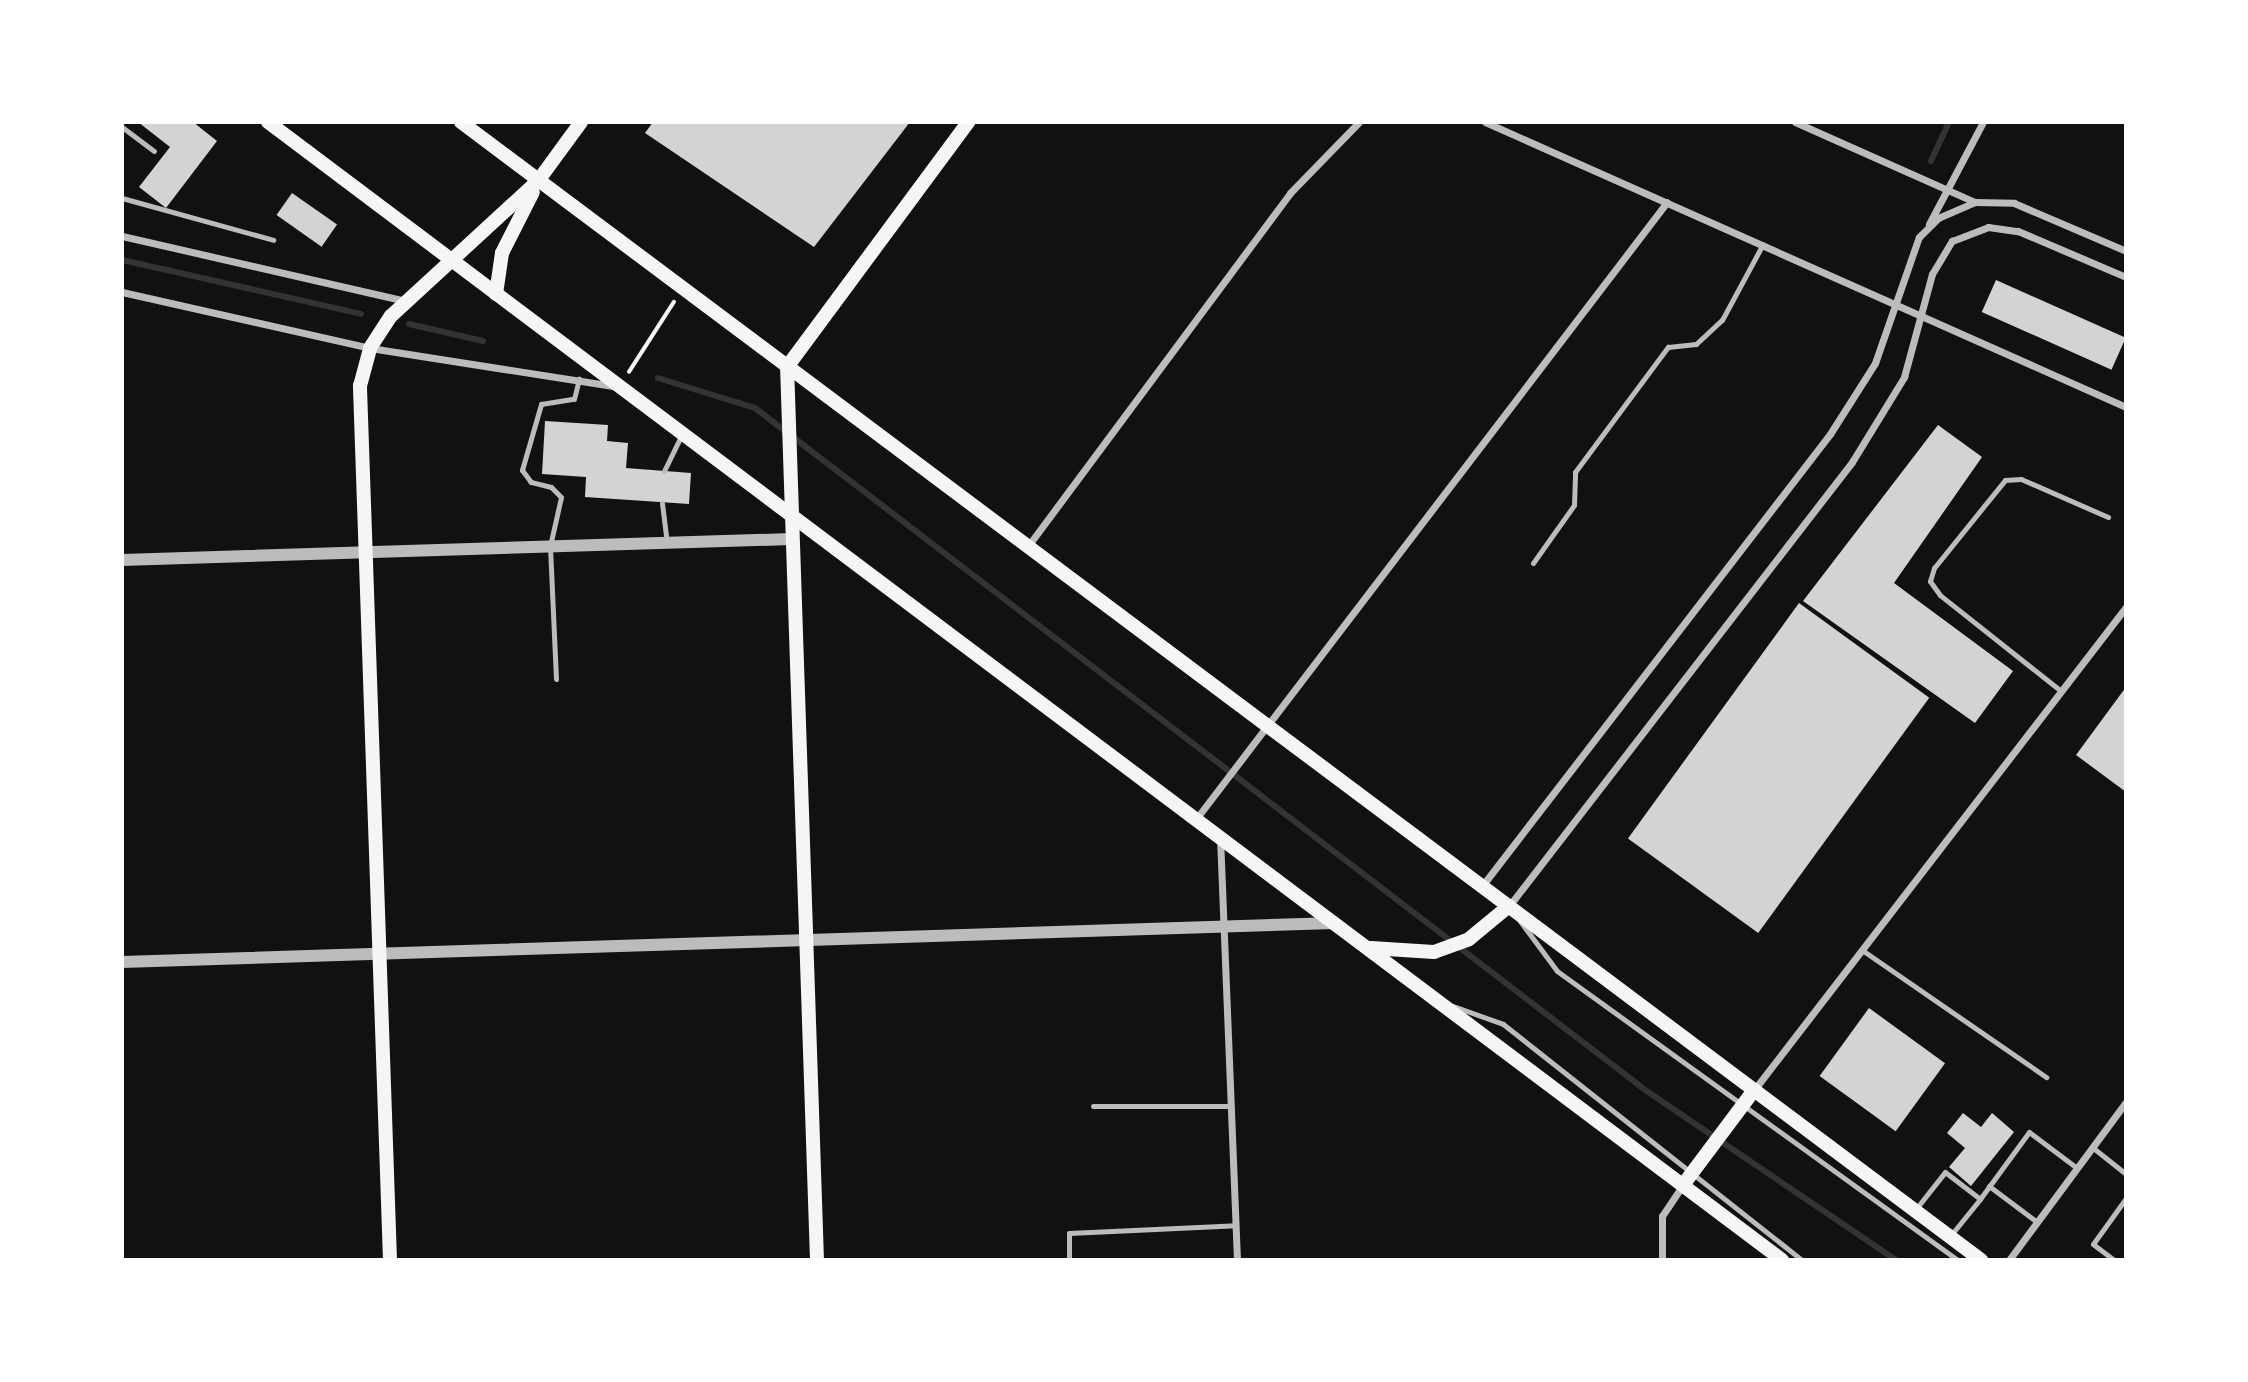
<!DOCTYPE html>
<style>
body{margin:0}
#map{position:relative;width:2248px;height:1382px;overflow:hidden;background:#111;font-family:"Work Sans",sans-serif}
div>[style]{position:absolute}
.stream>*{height:6px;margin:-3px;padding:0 3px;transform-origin:3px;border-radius:3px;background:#333}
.building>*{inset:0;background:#d3d3d3;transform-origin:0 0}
.path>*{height:3.5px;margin:-1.75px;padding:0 1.75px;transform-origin:1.75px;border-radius:1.75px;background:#f5f5f5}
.service>*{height:5px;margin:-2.5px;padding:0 2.5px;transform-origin:2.5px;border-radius:2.5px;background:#bcbcbc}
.minor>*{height:7px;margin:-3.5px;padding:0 3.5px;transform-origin:3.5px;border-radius:3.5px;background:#bcbcbc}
.tertiary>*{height:12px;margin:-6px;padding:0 6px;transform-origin:6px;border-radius:6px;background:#bcbcbc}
.secondary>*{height:14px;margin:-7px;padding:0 7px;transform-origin:7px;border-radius:7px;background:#f5f5f5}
span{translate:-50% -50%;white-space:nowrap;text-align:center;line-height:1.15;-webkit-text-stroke:5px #fff;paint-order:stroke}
.frame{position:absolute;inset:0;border:124px solid #fff;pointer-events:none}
</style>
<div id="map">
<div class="stream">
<div style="left:1931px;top:161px;width:43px;rotate:-65.2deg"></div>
<div style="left:122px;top:260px;width:245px;rotate:12.7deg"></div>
<div style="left:409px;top:324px;width:76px;rotate:12.9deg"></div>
<div style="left:658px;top:378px;width:102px;rotate:17.2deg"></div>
<div style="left:755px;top:408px;width:1125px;rotate:37.45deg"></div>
<div style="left:1648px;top:1092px;width:300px;rotate:34.1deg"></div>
</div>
<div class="building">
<div style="clip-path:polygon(138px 122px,193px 122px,217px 141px,166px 208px,139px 187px,170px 147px)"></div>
<div style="clip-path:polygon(653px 122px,910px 122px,814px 247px,645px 133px)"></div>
<div style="left:292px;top:193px;width:55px;height:27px;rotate:35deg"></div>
<div style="left:1996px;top:280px;width:142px;height:35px;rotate:24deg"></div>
<div style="clip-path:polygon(545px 421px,608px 425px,607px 441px,628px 443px,626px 468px,691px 473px,689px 504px,585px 497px,586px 477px,542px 474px)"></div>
<div style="clip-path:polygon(1938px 425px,1982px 457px,1894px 583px,2013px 671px,1975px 723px,1803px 601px)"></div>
<div style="left:1799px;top:603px;width:161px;height:291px;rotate:36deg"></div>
<div style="clip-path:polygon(2126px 687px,2126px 792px,2076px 755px)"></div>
<div style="left:1869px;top:1008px;width:94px;height:84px;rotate:36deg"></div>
<div style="clip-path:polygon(1963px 1113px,1981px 1127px,1992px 1113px,2014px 1132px,1971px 1186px,1949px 1167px,1965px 1148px,1947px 1133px)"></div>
</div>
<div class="path">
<div style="left:629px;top:372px;width:83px;rotate:-57.3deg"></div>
</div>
<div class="service">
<div style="left:122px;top:127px;width:40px;rotate:37deg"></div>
<div style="left:122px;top:198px;width:157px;rotate:15.5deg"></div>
<div style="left:664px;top:471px;width:39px;rotate:-64deg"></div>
<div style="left:662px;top:503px;width:38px;rotate:83deg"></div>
<div style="left:1533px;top:563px;width:71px;rotate:-54.7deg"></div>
<div style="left:1574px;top:505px;width:33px;rotate:-88deg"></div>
<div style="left:1575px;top:472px;width:156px;rotate:-53.4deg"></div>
<div style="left:1668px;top:347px;width:28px;rotate:-6deg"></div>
<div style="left:1696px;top:344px;width:35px;rotate:-43deg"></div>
<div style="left:1722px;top:320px;width:86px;rotate:-61.7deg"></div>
<div style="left:556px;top:679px;width:133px;rotate:-92.6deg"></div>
<div style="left:550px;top:546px;width:50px;rotate:-77.3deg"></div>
<div style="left:561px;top:497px;width:14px;rotate:-135deg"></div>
<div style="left:551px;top:487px;width:21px;rotate:-166deg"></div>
<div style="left:531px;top:482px;width:15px;rotate:-127deg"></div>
<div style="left:522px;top:470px;width:69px;rotate:-73.9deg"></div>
<div style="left:541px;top:404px;width:33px;rotate:-9deg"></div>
<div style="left:574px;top:399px;width:21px;rotate:-76deg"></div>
<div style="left:2061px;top:691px;width:154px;rotate:-141.6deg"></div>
<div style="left:1940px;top:595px;width:17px;rotate:-126deg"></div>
<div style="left:1930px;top:581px;width:14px;rotate:-73deg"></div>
<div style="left:1934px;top:568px;width:113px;rotate:-51.1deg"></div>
<div style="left:2005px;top:480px;width:16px;rotate:-4deg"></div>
<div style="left:2021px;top:479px;width:95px;rotate:23.6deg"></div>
<div style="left:1520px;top:921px;width:62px;rotate:53.5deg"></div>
<div style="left:1557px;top:971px;width:494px;rotate:35.8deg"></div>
<div style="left:1862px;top:950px;width:224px;rotate:34.6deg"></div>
<div style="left:1453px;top:1006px;width:53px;rotate:19.8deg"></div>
<div style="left:1503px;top:1024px;width:381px;rotate:38.3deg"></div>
<div style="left:1093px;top:1106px;width:138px"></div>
<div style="left:2092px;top:1147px;width:43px;rotate:38.5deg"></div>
<div style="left:1989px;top:1186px;width:60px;rotate:36.9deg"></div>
<div style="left:1915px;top:1210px;width:48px;rotate:-51.7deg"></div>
<div style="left:1945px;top:1172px;width:44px;rotate:37.6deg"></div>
<div style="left:1980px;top:1199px;width:83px;rotate:-53.8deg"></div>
<div style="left:2029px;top:1132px;width:60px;rotate:36.9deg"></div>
<div style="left:1951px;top:1235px;width:46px;rotate:-51.1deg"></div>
<div style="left:1069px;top:1260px;width:27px;rotate:-90deg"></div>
<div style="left:1069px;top:1233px;width:167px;rotate:-2.7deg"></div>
<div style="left:2114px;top:1260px;width:26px;rotate:-143deg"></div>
<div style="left:2093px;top:1244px;width:57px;rotate:-54.3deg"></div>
</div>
<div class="minor">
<div style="left:1485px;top:122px;width:702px;rotate:23.97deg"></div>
<div style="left:1795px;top:122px;width:197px;rotate:24deg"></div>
<div style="left:1975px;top:202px;width:39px;rotate:1deg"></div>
<div style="left:2014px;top:203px;width:122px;rotate:23.2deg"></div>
<div style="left:1929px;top:224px;width:115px;rotate:-62.1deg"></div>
<div style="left:122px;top:236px;width:290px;rotate:12.9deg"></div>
<div style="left:122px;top:292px;width:254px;rotate:12.7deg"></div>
<div style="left:370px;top:348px;width:246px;rotate:8.9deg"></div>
<div style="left:1028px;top:546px;width:440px;rotate:-53.4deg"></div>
<div style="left:1290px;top:193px;width:99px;rotate:-45.8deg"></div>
<div style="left:1196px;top:819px;width:776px;rotate:-52.64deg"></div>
<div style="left:1220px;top:837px;width:423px;rotate:87.7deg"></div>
<div style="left:1482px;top:886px;width:570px;rotate:-52.41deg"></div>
<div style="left:1830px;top:434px;width:84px;rotate:-57.6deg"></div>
<div style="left:1875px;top:363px;width:133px;rotate:-70.8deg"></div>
<div style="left:1919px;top:237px;width:27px;rotate:-45deg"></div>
<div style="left:1938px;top:218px;width:40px;rotate:-23.4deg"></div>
<div style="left:1509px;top:906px;width:561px;rotate:-52.31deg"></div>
<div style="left:1852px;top:462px;width:100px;rotate:-58.5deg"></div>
<div style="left:1904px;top:377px;width:107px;rotate:-74.8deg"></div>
<div style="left:1932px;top:274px;width:39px;rotate:-59deg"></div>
<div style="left:1952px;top:241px;width:39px;rotate:-21deg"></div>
<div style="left:1988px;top:227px;width:30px;rotate:8deg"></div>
<div style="left:2018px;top:231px;width:117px;rotate:23.1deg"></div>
<div style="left:1754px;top:1090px;width:610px;rotate:-52.4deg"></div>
<div style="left:1662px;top:1260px;width:44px;rotate:-90deg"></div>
<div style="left:1662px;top:1216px;width:37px;rotate:-56deg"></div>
<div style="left:2009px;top:1260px;width:197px;rotate:-53.5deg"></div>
</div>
<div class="tertiary">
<div style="left:122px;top:560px;width:670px;rotate:-1.8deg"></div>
<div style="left:122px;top:962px;width:1213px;rotate:-1.84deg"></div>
</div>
<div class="secondary">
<div style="left:268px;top:122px;width:1894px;rotate:36.93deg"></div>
<div style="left:461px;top:122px;width:1899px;rotate:36.82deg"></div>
<div style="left:496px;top:294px;width:41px;rotate:-81.7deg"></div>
<div style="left:502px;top:253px;width:68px;rotate:-63.1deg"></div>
<div style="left:1371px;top:948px;width:63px;rotate:3.6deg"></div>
<div style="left:1434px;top:952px;width:37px;rotate:-20deg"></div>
<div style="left:1469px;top:939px;width:52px;rotate:-39.5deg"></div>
<div style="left:1683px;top:1185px;width:119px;rotate:-53.2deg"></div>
<div style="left:390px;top:1260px;width:875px;rotate:-91.97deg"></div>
<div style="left:360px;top:386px;width:39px;rotate:-75deg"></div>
<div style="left:370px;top:348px;width:38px;rotate:-57deg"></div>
<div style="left:391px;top:316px;width:200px;rotate:-42.6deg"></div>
<div style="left:538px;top:181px;width:73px;rotate:-53.9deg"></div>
<div style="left:817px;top:1260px;width:894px;rotate:-91.92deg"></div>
<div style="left:787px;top:367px;width:305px;rotate:-53.5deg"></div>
</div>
<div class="frame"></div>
</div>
